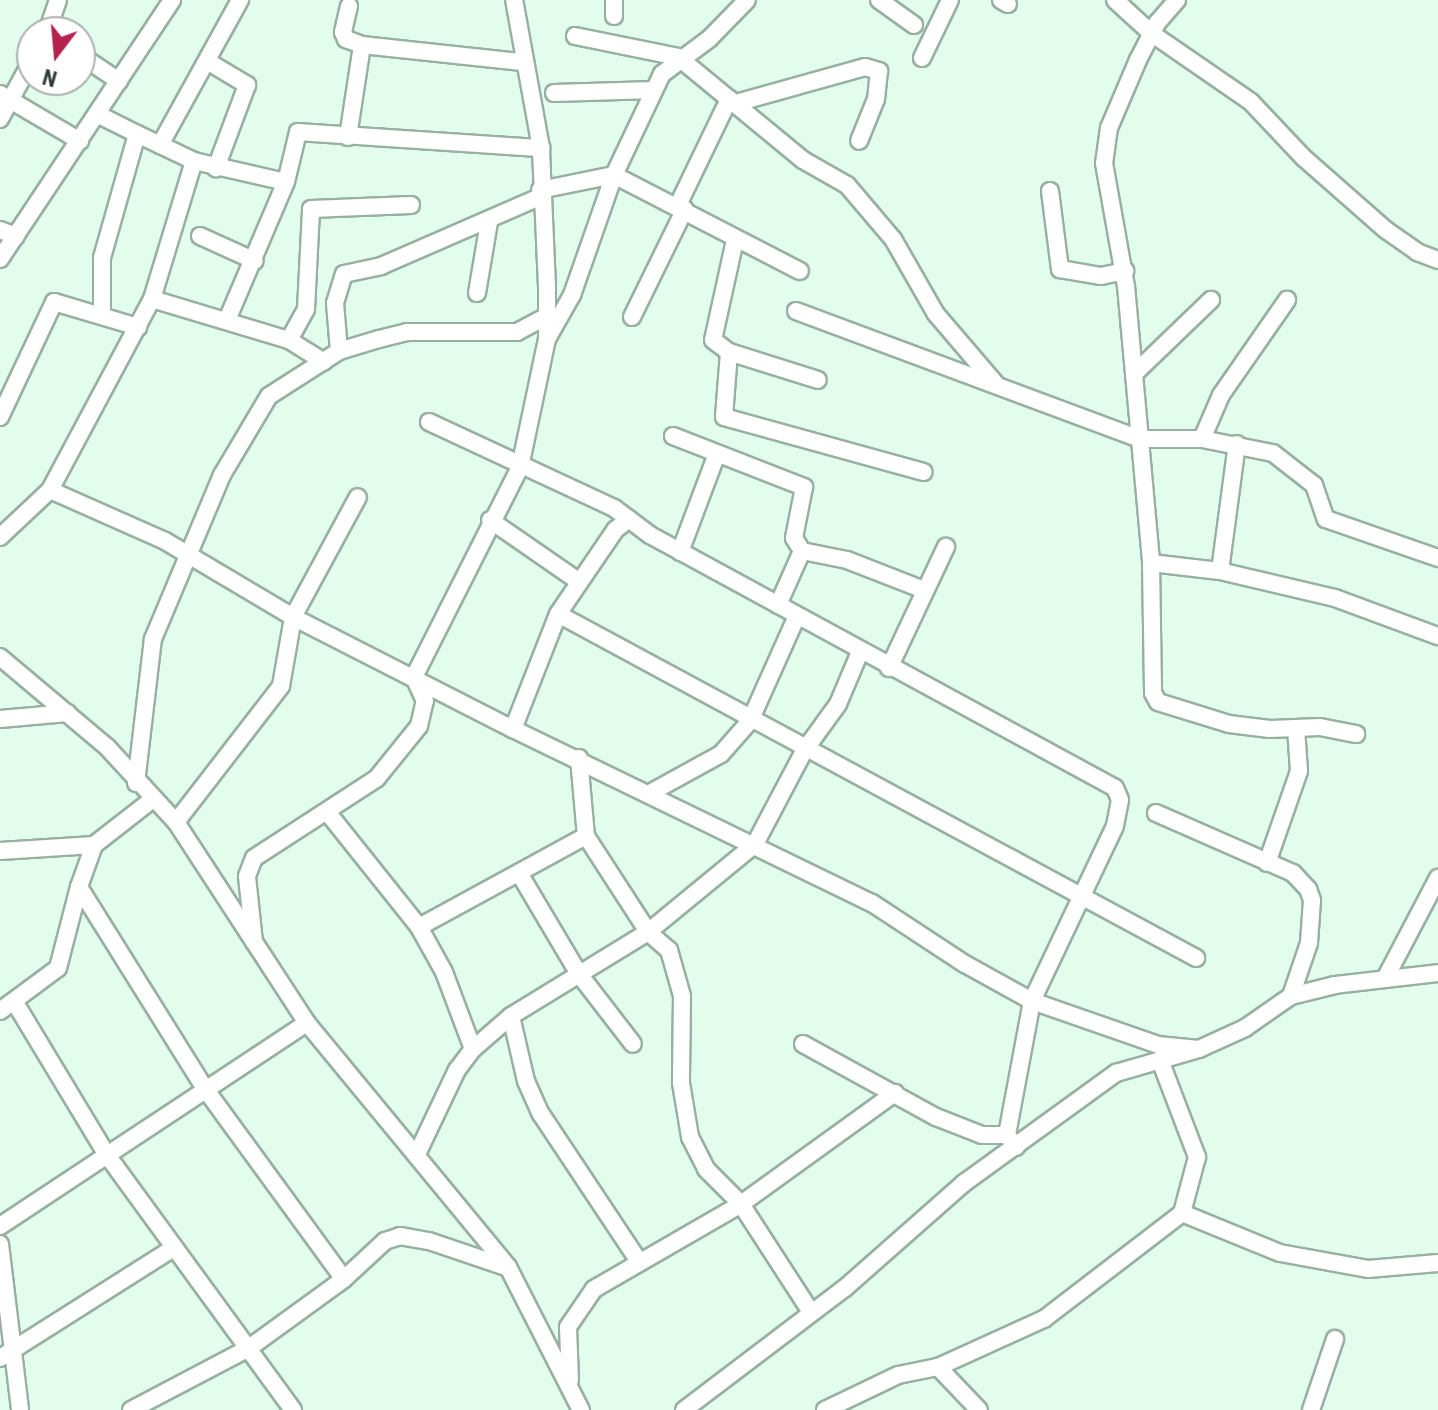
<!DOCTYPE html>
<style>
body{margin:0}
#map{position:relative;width:1438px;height:1410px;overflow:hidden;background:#e2fced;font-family:"Roboto Condensed",sans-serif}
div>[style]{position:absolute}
.roads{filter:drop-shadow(2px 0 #97b0a1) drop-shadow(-2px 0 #97b0a1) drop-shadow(0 2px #97b0a1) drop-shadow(0 -2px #97b0a1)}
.street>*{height:16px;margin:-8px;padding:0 8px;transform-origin:8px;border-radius:8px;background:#fff}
span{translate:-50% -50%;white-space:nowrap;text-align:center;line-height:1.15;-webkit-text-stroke:6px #fff;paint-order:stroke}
.north{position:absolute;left:16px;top:16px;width:80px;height:80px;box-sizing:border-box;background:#fff;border:2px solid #acb1ae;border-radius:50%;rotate:196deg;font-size:22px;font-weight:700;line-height:32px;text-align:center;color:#303b35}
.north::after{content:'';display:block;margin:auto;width:28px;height:36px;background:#b4234e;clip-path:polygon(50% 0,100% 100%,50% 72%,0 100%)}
</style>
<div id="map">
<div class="roads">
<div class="street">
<div style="left:614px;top:0;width:16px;rotate:90deg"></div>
<div style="left:879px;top:0;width:43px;rotate:35.5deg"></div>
<div style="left:1001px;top:0;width:8px;rotate:30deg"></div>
<div style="left:1115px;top:0;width:49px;rotate:42.5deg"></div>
<div style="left:1151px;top:33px;width:121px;rotate:34.6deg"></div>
<div style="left:1251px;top:102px;width:77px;rotate:46.6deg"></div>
<div style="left:1304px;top:158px;width:109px;rotate:41.3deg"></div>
<div style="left:1386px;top:230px;width:38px;rotate:35deg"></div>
<div style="left:1417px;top:252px;width:22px;rotate:21deg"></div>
<div style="left:1177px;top:0;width:30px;rotate:131deg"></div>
<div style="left:1157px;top:23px;width:42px;rotate:117.2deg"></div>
<div style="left:1138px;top:60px;width:74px;rotate:113.1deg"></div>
<div style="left:1109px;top:128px;width:35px;rotate:98deg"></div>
<div style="left:1104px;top:163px;width:125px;rotate:79.9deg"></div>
<div style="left:1126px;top:286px;width:278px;rotate:84.8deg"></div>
<div style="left:1151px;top:563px;width:130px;rotate:89.1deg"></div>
<div style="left:1153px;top:693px;width:10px;rotate:61deg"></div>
<div style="left:1158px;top:702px;width:74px;rotate:17.2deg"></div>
<div style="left:1229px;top:724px;width:41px;rotate:7deg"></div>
<div style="left:1270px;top:729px;width:50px;rotate:-2.3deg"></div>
<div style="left:1320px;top:727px;width:37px;rotate:11deg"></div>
<div style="left:349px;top:6px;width:27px;rotate:103deg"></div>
<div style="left:343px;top:32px;width:8px;rotate:67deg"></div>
<div style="left:346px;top:39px;width:17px;rotate:21deg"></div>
<div style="left:362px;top:45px;width:161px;rotate:6.1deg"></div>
<div style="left:47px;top:32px;width:34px;rotate:-71deg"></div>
<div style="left:575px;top:36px;width:105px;rotate:11.5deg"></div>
<div style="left:678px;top:57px;width:162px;rotate:39.5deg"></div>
<div style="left:803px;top:160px;width:51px;rotate:29.6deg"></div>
<div style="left:847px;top:185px;width:71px;rotate:49.6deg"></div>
<div style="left:893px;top:239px;width:86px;rotate:60.2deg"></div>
<div style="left:936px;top:314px;width:91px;rotate:49.5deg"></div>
<div style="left:80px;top:55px;width:47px;rotate:33.7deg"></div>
<div style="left:922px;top:58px;width:64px;rotate:-64.2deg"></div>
<div style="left:207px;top:61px;width:47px;rotate:31deg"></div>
<div style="left:247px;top:85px;width:89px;rotate:110.5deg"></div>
<div style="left:554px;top:93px;width:100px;rotate:-1.7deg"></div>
<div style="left:0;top:94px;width:93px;rotate:30.4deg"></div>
<div style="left:736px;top:103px;width:134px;rotate:-15.6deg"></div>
<div style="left:865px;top:67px;width:15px;rotate:16deg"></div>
<div style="left:879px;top:71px;width:28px;rotate:96deg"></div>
<div style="left:876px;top:99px;width:45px;rotate:112deg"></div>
<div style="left:97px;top:114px;width:45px;rotate:26.6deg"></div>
<div style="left:137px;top:134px;width:129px;rotate:105.8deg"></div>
<div style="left:102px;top:258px;width:57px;rotate:90deg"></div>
<div style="left:0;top:119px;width:67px;rotate:-61.5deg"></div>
<div style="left:348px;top:137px;width:93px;rotate:-81.3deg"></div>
<div style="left:160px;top:145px;width:166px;rotate:-61.1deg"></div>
<div style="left:194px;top:161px;width:94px;rotate:12.9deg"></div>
<div style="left:540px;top:190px;width:76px;rotate:-11.5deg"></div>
<div style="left:614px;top:175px;width:112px;rotate:-64.6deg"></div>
<div style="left:662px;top:74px;width:59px;rotate:-36.7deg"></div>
<div style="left:709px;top:39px;width:54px;rotate:-45.7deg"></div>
<div style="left:1050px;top:191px;width:79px;rotate:82.7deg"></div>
<div style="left:1060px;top:269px;width:42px;rotate:9.7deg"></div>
<div style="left:1101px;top:276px;width:25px;rotate:-12deg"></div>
<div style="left:678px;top:205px;width:118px;rotate:-64.3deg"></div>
<div style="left:0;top:230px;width:17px;rotate:21deg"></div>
<div style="left:200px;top:236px;width:60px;rotate:24.4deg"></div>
<div style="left:735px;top:240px;width:102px;rotate:102.4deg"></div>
<div style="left:713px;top:340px;width:20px;rotate:37deg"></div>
<div style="left:729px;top:352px;width:93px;rotate:17.5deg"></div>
<div style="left:0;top:259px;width:311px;rotate:-56.4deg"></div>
<div style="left:477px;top:293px;width:72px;rotate:-80.4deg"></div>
<div style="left:152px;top:299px;width:143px;rotate:16.7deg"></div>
<div style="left:289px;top:340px;width:41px;rotate:32.2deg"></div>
<div style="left:796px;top:311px;width:367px;rotate:20.4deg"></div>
<div style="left:1140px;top:439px;width:62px"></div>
<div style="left:1202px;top:439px;width:72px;rotate:11.2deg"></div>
<div style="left:1273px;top:453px;width:52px;rotate:38deg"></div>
<div style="left:1314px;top:485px;width:36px;rotate:71deg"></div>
<div style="left:1326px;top:519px;width:119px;rotate:19.2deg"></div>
<div style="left:632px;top:317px;width:120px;rotate:-63.9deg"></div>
<div style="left:227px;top:320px;width:150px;rotate:-66.9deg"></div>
<div style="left:286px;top:182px;width:51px;rotate:-76.5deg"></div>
<div style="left:298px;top:132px;width:244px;rotate:3.8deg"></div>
<div style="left:547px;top:339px;width:51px;rotate:-60.4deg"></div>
<div style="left:572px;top:295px;width:127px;rotate:-70.7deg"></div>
<div style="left:614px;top:175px;width:209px;rotate:27.3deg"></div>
<div style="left:289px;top:340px;width:35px;rotate:-61deg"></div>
<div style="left:306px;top:309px;width:100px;rotate:-87.1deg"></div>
<div style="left:311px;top:209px;width:100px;rotate:-2.3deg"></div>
<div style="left:339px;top:351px;width:48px;rotate:-94.8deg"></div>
<div style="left:335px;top:303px;width:30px;rotate:-73deg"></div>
<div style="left:344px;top:274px;width:38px;rotate:-12deg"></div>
<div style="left:381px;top:266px;width:173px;rotate:-23.5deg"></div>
<div style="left:729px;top:352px;width:65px;rotate:94.4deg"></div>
<div style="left:724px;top:417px;width:207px;rotate:15.4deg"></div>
<div style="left:1134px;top:374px;width:107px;rotate:-43.9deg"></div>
<div style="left:0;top:417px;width:127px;rotate:-64.8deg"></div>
<div style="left:54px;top:302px;width:88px;rotate:16.6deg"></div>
<div style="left:429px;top:422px;width:204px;rotate:24.9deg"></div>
<div style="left:614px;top:508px;width:45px;rotate:36.9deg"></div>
<div style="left:650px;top:535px;width:529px;rotate:28.55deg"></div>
<div style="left:1115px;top:788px;width:13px;rotate:67deg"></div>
<div style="left:1120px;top:800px;width:26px;rotate:101deg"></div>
<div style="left:1115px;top:826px;width:194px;rotate:115.4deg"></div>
<div style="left:1032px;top:1001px;width:136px;rotate:100.6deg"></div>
<div style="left:1007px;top:1135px;width:15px;rotate:53deg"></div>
<div style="left:673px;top:436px;width:141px;rotate:21.3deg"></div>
<div style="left:804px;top:487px;width:52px;rotate:101.1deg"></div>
<div style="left:794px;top:538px;width:15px;rotate:58deg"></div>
<div style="left:1202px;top:439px;width:48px;rotate:-66.6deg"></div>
<div style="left:1221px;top:395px;width:116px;rotate:-55.2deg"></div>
<div style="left:50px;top:490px;width:126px;rotate:23.9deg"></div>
<div style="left:165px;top:541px;width:149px;rotate:30.7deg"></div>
<div style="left:293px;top:617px;width:247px;rotate:27deg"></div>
<div style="left:513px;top:729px;width:399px;rotate:25.9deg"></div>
<div style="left:872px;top:903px;width:111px;rotate:33.3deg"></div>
<div style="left:965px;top:964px;width:77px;rotate:28.9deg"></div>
<div style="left:1032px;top:1001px;width:133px;rotate:19.2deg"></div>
<div style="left:1158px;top:1045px;width:41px;rotate:5.6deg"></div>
<div style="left:490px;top:520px;width:107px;rotate:34.7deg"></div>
<div style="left:0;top:537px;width:69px;rotate:-43.2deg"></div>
<div style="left:50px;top:490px;width:217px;rotate:-61.9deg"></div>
<div style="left:152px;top:299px;width:144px;rotate:-73.1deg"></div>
<div style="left:194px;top:161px;width:63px;rotate:-154.7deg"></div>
<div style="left:680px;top:552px;width:103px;rotate:-69.4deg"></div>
<div style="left:1151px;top:563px;width:69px;rotate:6.6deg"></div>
<div style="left:1220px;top:571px;width:118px;rotate:13.2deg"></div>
<div style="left:1335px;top:598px;width:110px;rotate:20.3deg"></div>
<div style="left:1220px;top:571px;width:128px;rotate:-82.4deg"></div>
<div style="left:778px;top:605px;width:59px;rotate:-66deg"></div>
<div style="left:802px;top:551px;width:46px;rotate:11.3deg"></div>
<div style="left:847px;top:560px;width:83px;rotate:21.3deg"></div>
<div style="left:558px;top:614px;width:725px;rotate:28.33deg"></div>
<div style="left:0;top:657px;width:140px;rotate:40.1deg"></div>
<div style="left:107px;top:747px;width:102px;rotate:47.4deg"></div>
<div style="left:176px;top:822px;width:240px;rotate:56.9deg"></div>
<div style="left:307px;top:1023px;width:316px;rotate:50.5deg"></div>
<div style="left:508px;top:1267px;width:161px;rotate:63deg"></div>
<div style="left:889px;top:668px;width:134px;rotate:-64.8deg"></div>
<div style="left:0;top:719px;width:68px;rotate:-5deg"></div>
<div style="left:513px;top:729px;width:123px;rotate:-68.6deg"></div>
<div style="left:558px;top:614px;width:102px;rotate:-55.8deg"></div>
<div style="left:615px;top:530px;width:18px;rotate:-38deg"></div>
<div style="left:579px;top:758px;width:78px;rotate:84.9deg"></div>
<div style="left:586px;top:836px;width:114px;rotate:57.1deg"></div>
<div style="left:648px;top:932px;width:28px;rotate:41deg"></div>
<div style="left:669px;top:950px;width:48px;rotate:74.2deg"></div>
<div style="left:682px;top:996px;width:87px;rotate:90.7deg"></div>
<div style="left:681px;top:1083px;width:55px;rotate:80.5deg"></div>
<div style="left:690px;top:1137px;width:36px;rotate:63deg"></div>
<div style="left:706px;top:1169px;width:49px;rotate:45deg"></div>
<div style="left:741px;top:1204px;width:129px;rotate:57.1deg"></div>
<div style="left:136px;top:783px;width:145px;rotate:-83.3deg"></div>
<div style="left:153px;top:639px;width:178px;rotate:-67.2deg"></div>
<div style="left:222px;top:475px;width:92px;rotate:-59.3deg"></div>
<div style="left:269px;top:396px;width:83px;rotate:-32.7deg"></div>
<div style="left:339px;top:351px;width:42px;rotate:-16.7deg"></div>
<div style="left:379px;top:339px;width:29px;rotate:-14deg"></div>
<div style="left:407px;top:332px;width:110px"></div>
<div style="left:517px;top:332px;width:32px;rotate:-28deg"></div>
<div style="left:650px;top:793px;width:81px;rotate:-28.8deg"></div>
<div style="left:721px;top:754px;width:44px;rotate:-48.7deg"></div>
<div style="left:750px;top:721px;width:115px;rotate:-65.9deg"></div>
<div style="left:153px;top:799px;width:75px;rotate:142.1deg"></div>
<div style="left:94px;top:845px;width:45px;rotate:109.7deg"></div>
<div style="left:79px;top:887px;width:239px;rotate:58deg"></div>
<div style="left:206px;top:1090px;width:234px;rotate:53.9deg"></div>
<div style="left:328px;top:813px;width:146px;rotate:51.4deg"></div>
<div style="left:419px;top:927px;width:51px;rotate:60.9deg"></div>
<div style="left:444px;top:972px;width:82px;rotate:69.4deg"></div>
<div style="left:1156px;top:813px;width:150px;rotate:23.7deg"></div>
<div style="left:1293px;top:873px;width:22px;rotate:47deg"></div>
<div style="left:1308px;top:889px;width:12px;rotate:70deg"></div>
<div style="left:1312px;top:900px;width:43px;rotate:94deg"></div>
<div style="left:1309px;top:943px;width:56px;rotate:108.8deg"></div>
<div style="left:176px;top:822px;width:172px;rotate:-52.3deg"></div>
<div style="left:281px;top:686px;width:70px;rotate:-80.1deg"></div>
<div style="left:293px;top:617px;width:136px;rotate:-61.6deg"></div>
<div style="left:0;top:851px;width:94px;rotate:-3.7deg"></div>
<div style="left:1267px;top:863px;width:97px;rotate:-70.8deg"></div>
<div style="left:1299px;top:771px;width:43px;rotate:-94deg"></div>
<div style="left:519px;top:873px;width:117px;rotate:59.3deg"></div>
<div style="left:579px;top:974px;width:88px;rotate:52.4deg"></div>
<div style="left:419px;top:927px;width:190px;rotate:-28.6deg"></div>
<div style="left:254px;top:942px;width:66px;rotate:-96.1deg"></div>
<div style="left:247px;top:876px;width:19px;rotate:-69deg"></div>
<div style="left:254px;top:858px;width:147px;rotate:-33deg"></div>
<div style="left:377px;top:778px;width:67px;rotate:-51.1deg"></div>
<div style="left:419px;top:726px;width:26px;rotate:-77deg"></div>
<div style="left:425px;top:701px;width:26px;rotate:-115deg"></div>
<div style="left:414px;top:677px;width:235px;rotate:-63.2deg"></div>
<div style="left:520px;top:467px;width:131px;rotate:-78.1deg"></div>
<div style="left:547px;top:339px;width:52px;rotate:-90deg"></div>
<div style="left:547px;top:287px;width:139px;rotate:-92.5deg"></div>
<div style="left:541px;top:148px;width:150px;rotate:-100.3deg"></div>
<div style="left:1386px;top:977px;width:112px;rotate:-62.3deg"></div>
<div style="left:14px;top:1001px;width:180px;rotate:58.9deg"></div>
<div style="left:107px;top:1155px;width:316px;rotate:53.9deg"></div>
<div style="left:0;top:1011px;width:72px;rotate:-36.6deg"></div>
<div style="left:58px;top:968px;width:84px;rotate:-75.5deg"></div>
<div style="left:511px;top:1016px;width:67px;rotate:77deg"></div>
<div style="left:526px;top:1081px;width:36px;rotate:66deg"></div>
<div style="left:541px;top:1114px;width:175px;rotate:56.4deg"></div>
<div style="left:803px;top:1044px;width:152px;rotate:28.8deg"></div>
<div style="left:936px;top:1117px;width:49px;rotate:21.4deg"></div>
<div style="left:982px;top:1135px;width:25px"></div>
<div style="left:418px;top:1152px;width:91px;rotate:-64.6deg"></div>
<div style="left:457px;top:1070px;width:26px;rotate:-53deg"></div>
<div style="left:473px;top:1049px;width:50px;rotate:-41deg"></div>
<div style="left:511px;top:1016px;width:161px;rotate:-31.5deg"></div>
<div style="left:648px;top:932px;width:139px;rotate:-39.4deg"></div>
<div style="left:755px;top:844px;width:105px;rotate:-62.2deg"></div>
<div style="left:804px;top:751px;width:58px;rotate:-54.1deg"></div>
<div style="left:838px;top:704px;width:56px;rotate:-67.1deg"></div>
<div style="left:1182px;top:1213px;width:106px;rotate:22.2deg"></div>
<div style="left:1280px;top:1253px;width:89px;rotate:10.3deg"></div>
<div style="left:1368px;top:1269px;width:70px;rotate:-4.9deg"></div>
<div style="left:0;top:1226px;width:368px;rotate:-33.5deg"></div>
<div style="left:0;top:1244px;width:167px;rotate:83.1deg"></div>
<div style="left:0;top:1358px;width:205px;rotate:-32.4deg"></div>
<div style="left:938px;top:1367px;width:59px;rotate:46.4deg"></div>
<div style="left:570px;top:1380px;width:53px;rotate:-92.2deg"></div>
<div style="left:568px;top:1327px;width:46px;rotate:-55.6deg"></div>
<div style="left:594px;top:1289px;width:170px;rotate:-30deg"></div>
<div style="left:741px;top:1204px;width:190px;rotate:-35.8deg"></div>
<div style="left:131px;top:1410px;width:133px;rotate:-27.7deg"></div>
<div style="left:249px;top:1348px;width:117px;rotate:-36deg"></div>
<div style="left:344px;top:1279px;width:56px;rotate:-42.8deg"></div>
<div style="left:385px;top:1241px;width:16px;rotate:-18deg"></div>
<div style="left:400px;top:1236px;width:29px;rotate:10deg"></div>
<div style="left:429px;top:1241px;width:81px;rotate:18.7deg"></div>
<div style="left:684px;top:1410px;width:202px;rotate:-37.2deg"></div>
<div style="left:845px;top:1288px;width:159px;rotate:-41.4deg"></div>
<div style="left:964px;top:1183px;width:188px;rotate:-35.9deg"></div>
<div style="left:1116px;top:1073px;width:86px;rotate:-16.1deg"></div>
<div style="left:1199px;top:1049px;width:51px;rotate:-24.5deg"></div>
<div style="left:1245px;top:1028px;width:56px;rotate:-34.8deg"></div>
<div style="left:1291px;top:996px;width:45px;rotate:-14deg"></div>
<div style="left:1335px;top:985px;width:104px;rotate:-6.6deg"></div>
<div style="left:825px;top:1410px;width:81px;rotate:-25.6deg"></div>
<div style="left:898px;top:1375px;width:41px;rotate:-11.3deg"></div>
<div style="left:938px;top:1367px;width:116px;rotate:-24.4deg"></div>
<div style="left:1044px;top:1319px;width:174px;rotate:-37.5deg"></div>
<div style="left:1182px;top:1213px;width:58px;rotate:-75deg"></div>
<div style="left:1197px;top:1157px;width:104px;rotate:-110.9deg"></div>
<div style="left:1311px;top:1410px;width:75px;rotate:-71.3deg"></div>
</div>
</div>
<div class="north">N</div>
</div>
